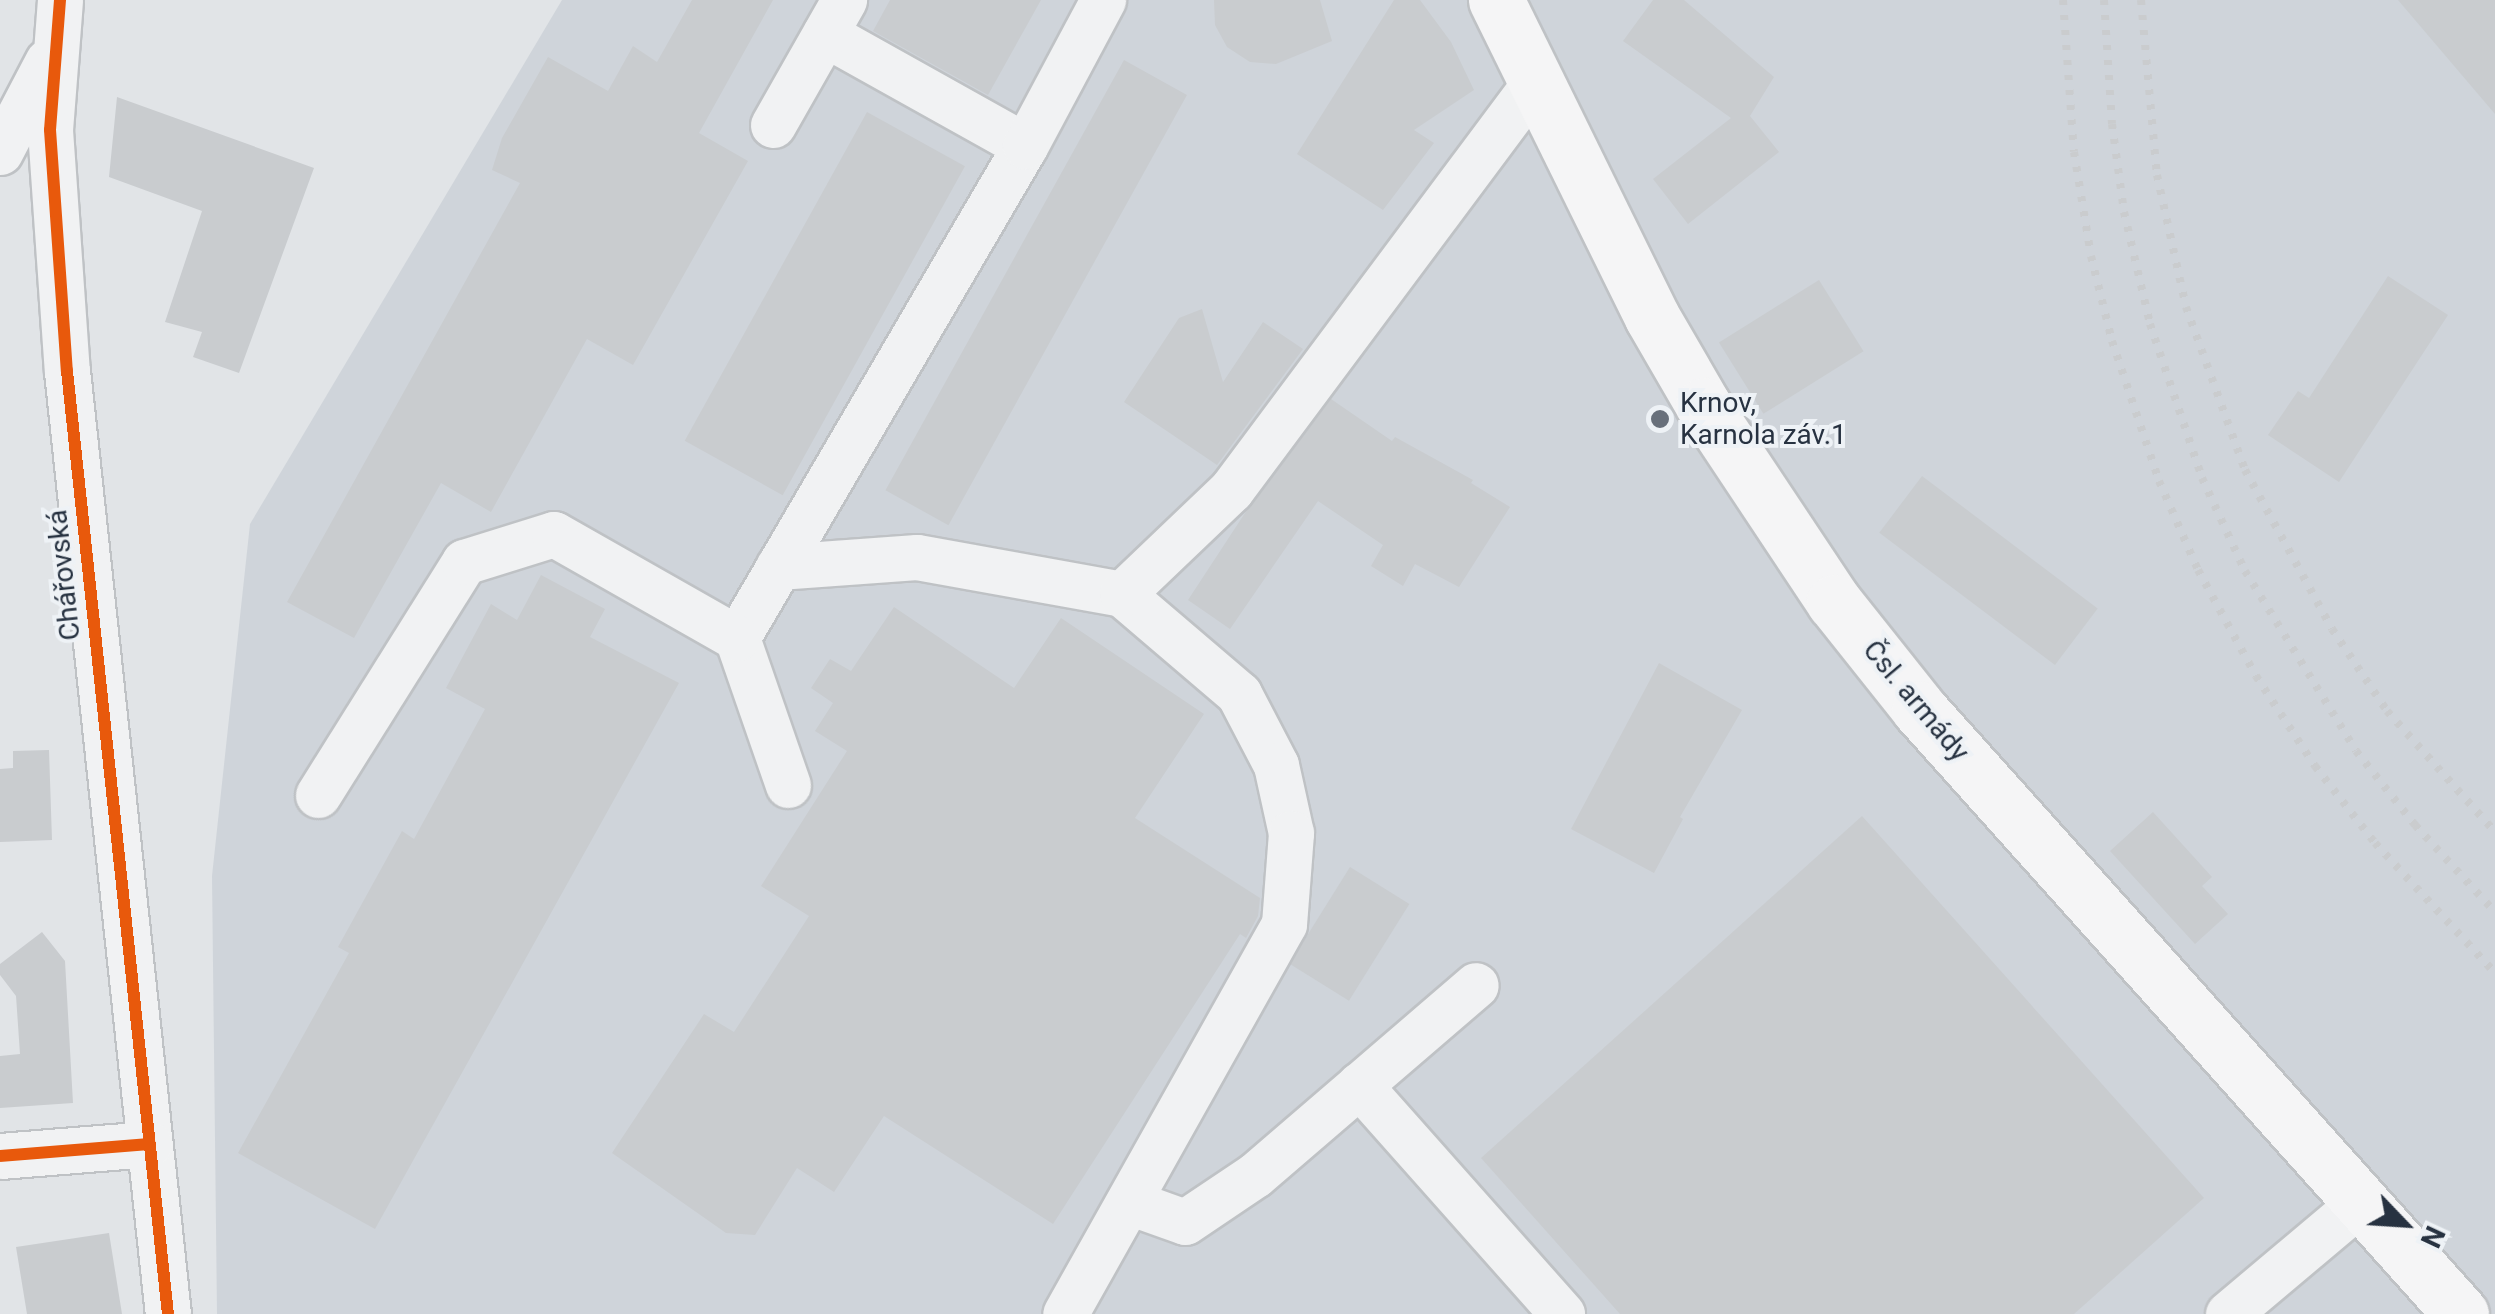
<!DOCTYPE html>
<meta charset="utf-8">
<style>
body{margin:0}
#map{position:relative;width:2495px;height:1314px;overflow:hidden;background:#e1e4e7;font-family:Roboto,sans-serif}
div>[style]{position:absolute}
.built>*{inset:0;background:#cfd4da}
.building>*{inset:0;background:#c9cccf;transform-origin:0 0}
.roads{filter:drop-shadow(2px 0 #bfc2c5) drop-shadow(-2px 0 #bfc2c5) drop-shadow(0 2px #bfc2c5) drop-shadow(0 -2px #bfc2c5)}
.minor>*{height:45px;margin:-22.5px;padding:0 22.5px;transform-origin:22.5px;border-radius:22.5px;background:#f1f2f3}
.major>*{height:55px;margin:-27.5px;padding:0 27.5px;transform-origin:27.5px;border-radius:27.5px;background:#f5f5f6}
.rail>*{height:8px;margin-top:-4px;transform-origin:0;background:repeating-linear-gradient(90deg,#caccce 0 5px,transparent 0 15px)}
.cycleway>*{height:12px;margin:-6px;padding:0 6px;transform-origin:6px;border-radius:6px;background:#e8590c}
.dots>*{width:28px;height:28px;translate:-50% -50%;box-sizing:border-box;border:5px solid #eef2f6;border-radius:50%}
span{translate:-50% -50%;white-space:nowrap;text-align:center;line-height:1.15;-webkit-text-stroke:8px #eef2f6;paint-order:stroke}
.poi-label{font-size:28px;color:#273241}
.left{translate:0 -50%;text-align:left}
.street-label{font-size:28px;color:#273241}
.north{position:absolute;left:2355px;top:1174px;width:100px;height:100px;-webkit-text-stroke:8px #eef2f6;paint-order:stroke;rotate:115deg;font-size:28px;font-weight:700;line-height:40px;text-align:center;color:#273241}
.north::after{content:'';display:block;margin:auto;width:35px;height:45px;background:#273241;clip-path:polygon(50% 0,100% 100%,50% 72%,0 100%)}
</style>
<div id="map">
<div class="built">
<div style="clip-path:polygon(562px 0,2495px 0,2495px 1314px,217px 1314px,212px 876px,250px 524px)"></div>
</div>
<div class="building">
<div style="clip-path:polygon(692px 0,773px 0,699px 133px,748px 161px,633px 365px,587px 339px,491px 512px,441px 483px,354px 638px,287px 602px,520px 183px,492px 170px,502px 138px,548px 57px,608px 91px,633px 46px,657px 62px)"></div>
<div style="clip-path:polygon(890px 0,1041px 0,988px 95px,873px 31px)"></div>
<div style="clip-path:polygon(1214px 0,1320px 0,1332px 41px,1276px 64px,1250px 62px,1227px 47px,1215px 25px)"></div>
<div style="clip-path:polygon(1394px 0,1420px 0,1451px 42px,1474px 90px,1414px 130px,1434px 143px,1383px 210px,1297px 154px)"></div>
<div style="clip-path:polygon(1653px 0,1684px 0,1774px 77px,1750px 116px,1779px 152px,1688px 224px,1653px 179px,1731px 118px,1623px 41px)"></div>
<div style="clip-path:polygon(2398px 0,2495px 0,2495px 114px)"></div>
<div style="left:1124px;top:60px;width:72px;height:492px;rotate:29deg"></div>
<div style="clip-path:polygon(117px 97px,314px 168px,239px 373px,193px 357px,202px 332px,165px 322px,202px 211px,109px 177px)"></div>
<div style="left:867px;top:112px;width:112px;height:376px;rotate:29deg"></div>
<div style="clip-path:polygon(2388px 276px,2448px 315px,2339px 482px,2268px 435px,2298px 391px,2309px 398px)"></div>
<div style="left:1819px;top:280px;width:84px;height:118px;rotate:58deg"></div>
<div style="clip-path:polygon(1202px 309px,1223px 382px,1263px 322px,1303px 349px,1217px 465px,1124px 402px,1179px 318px)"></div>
<div style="clip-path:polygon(1331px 399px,1392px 441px,1395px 437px,1473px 480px,1471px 483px,1510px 507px,1459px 587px,1415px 564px,1403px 586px,1371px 566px,1383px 545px,1318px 501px,1230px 629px,1188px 600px,1245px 513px)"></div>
<div style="left:1922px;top:476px;width:220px;height:71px;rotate:37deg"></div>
<div style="clip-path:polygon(541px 575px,605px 609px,590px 637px,679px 683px,375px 1229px,238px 1153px,349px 953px,338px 947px,402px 831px,414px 839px,485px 709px,446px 688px,491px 604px,517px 620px)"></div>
<div style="clip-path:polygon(894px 607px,1014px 688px,1061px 618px,1204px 714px,1135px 818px,1260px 898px,1258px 916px,1246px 938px,1240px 934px,1053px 1224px,884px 1116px,834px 1192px,797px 1168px,755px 1235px,726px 1233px,612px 1153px,704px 1014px,734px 1032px,809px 916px,761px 886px,847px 751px,815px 731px,833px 703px,811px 688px,830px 659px,851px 671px)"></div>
<div style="clip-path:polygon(1659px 663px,1742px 710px,1680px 817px,1683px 819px,1654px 873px,1571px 829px)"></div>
<div style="clip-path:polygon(49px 750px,52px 840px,0 842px,0 769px,13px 768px,13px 751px)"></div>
<div style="clip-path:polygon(2153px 812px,2212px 877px,2202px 886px,2228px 914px,2195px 944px,2110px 851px)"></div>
<div style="clip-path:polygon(1862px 816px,2204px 1198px,2074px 1314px,1620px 1314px,1481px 1158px)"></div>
<div style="left:1350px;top:867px;width:70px;height:114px;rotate:32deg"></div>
<div style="clip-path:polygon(42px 932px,65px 961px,73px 1103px,0 1108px,0 1056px,20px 1054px,16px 996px,0 975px,0 964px)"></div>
<div style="clip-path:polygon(109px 1233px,122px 1314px,27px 1314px,16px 1247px)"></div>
</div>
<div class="roads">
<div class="minor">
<div style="left:60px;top:0;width:130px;rotate:94.4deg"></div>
<div style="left:50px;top:130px;width:242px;rotate:86deg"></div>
<div style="left:67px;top:371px;width:948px;rotate:83.89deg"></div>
<div style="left:825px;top:34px;width:229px;rotate:29.2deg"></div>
<div style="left:773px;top:125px;width:144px;rotate:-60.4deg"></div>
<div style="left:0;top:152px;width:102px;rotate:-62.4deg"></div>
<div style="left:778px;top:567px;width:139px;rotate:-4.1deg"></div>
<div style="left:917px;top:557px;width:208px;rotate:10.2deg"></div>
<div style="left:1122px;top:594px;width:154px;rotate:40.5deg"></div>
<div style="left:1239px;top:694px;width:80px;rotate:62.5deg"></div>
<div style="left:1276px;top:765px;width:70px;rotate:77.6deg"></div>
<div style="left:1291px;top:833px;width:91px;rotate:94.4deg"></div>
<div style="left:1284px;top:924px;width:447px;rotate:119.3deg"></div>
<div style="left:1122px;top:594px;width:151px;rotate:-43.7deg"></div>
<div style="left:1231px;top:490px;width:510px;rotate:-53.29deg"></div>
<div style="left:788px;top:785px;width:156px;rotate:-109.1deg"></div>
<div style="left:737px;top:638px;width:570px;rotate:-59.66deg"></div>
<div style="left:1025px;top:146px;width:166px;rotate:-61.9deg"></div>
<div style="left:318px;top:795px;width:275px;rotate:-57.9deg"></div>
<div style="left:464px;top:562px;width:94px;rotate:-17.3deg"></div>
<div style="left:554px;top:534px;width:210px;rotate:29.6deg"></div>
<div style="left:1359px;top:1085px;width:306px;rotate:48.4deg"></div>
<div style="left:0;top:1156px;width:150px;rotate:-4.6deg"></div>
<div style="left:1129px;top:1202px;width:59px;rotate:19.7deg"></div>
<div style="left:1185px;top:1222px;width:84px;rotate:-33.9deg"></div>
<div style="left:1255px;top:1175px;width:291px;rotate:-40.7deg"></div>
<div style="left:2228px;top:1314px;width:174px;rotate:-40.1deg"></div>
</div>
<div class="major">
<div style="left:1496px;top:0;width:353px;rotate:63.8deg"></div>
<div style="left:1652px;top:317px;width:102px;rotate:59.9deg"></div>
<div style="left:1703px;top:405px;width:237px;rotate:56.4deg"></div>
<div style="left:1834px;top:602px;width:137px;rotate:51.5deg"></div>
<div style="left:1919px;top:709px;width:812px;rotate:48.14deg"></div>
</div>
</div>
<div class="rail">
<div style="left:2063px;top:0;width:152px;rotate:85.9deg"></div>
<div style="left:2074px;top:152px;width:105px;rotate:80.7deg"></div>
<div style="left:2091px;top:256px;width:88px;rotate:76.1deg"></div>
<div style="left:2112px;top:341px;width:148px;rotate:71.4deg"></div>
<div style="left:2159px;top:481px;width:97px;rotate:66.3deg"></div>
<div style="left:2198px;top:570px;width:121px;rotate:61.3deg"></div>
<div style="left:2256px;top:676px;width:108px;rotate:56.8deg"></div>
<div style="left:2315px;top:766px;width:98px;rotate:52.1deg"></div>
<div style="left:2375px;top:843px;width:177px;rotate:47.3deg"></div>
<div style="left:2104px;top:0;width:124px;rotate:86.3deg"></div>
<div style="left:2112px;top:124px;width:89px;rotate:82.2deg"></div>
<div style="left:2124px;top:212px;width:115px;rotate:76.9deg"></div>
<div style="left:2150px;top:324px;width:163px;rotate:71.3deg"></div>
<div style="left:2202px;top:478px;width:102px;rotate:65.2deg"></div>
<div style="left:2245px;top:571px;width:211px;rotate:58.3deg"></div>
<div style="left:2356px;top:751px;width:95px;rotate:51.4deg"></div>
<div style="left:2415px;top:825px;width:118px;rotate:47.4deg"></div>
<div style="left:2141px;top:0;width:176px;rotate:84.8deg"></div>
<div style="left:2157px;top:175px;width:135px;rotate:77.6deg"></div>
<div style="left:2186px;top:307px;width:173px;rotate:70.1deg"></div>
<div style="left:2245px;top:470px;width:181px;rotate:61.3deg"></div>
<div style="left:2332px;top:629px;width:99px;rotate:56.1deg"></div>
<div style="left:2387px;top:711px;width:162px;rotate:48.2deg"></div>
</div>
<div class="cycleway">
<div style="left:60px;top:0;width:130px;rotate:94.4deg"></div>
<div style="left:50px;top:130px;width:242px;rotate:86deg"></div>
<div style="left:67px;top:371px;width:948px;rotate:83.89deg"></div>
<div style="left:0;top:1156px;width:150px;rotate:-4.6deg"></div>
</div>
<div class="dots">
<div style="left:1660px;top:419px;background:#68707b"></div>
</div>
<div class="poi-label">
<span class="left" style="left:1680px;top:419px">Krnov,<br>Karnola záv.1</span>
</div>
<div class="street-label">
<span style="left:64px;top:575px;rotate:-96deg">Chářovská</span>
<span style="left:1916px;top:701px;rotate:50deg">Čsl. armády</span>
</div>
<div class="north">N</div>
</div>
